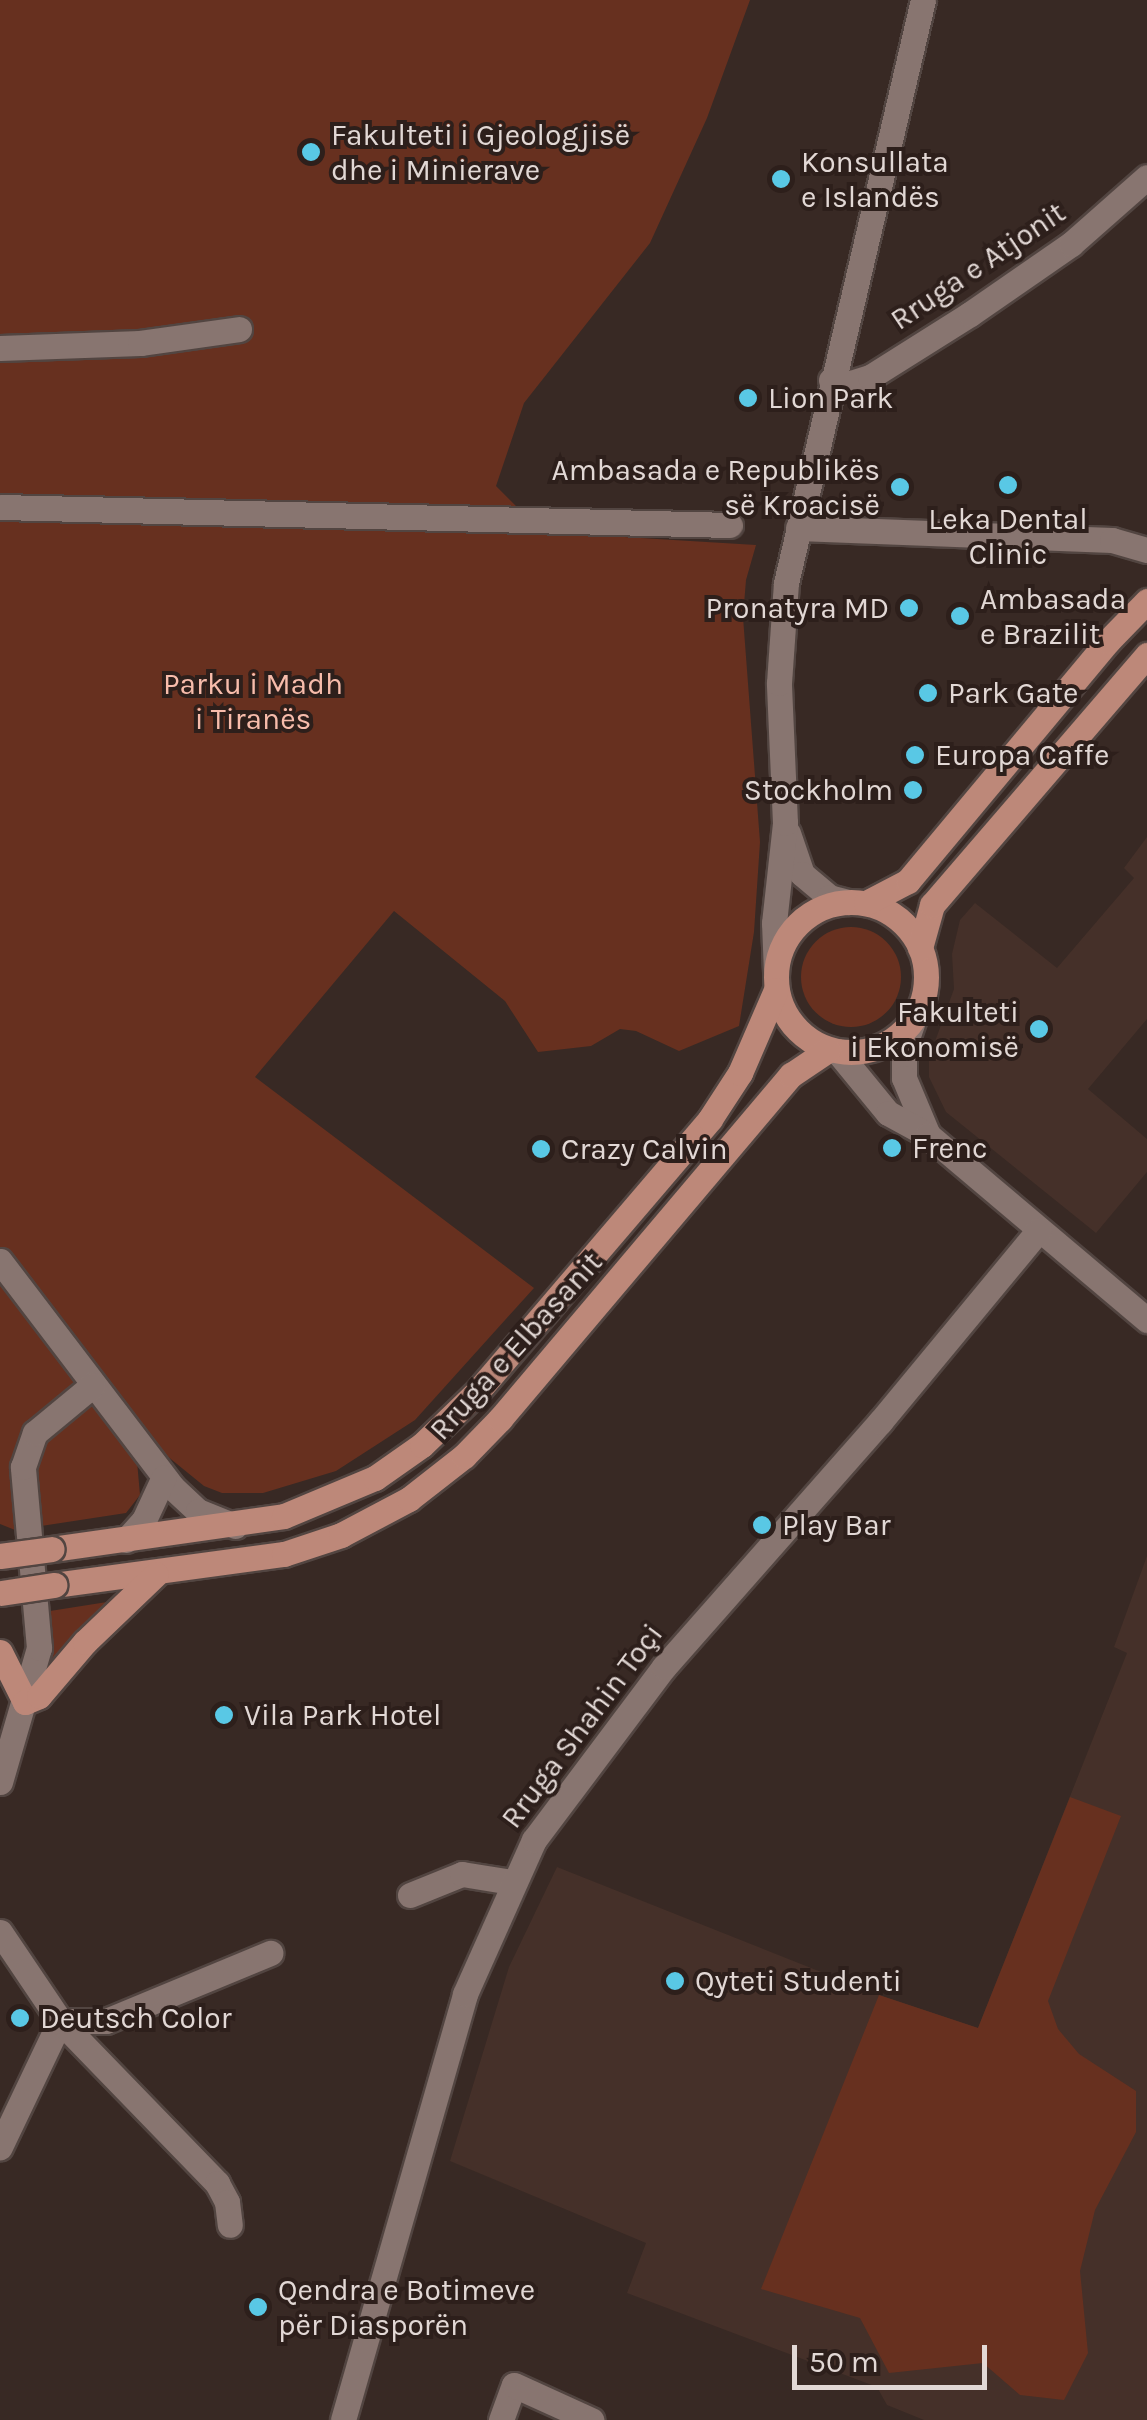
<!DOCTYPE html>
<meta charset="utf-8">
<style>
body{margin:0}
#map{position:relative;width:1147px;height:2420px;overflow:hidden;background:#382924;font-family:Karla,sans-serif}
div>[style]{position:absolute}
.built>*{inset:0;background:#453029}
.green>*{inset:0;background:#67301f}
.round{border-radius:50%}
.roads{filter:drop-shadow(2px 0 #524541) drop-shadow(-2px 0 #524541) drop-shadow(0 2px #524541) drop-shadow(0 -2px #524541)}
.minor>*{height:25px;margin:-12.5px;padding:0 12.5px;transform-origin:12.5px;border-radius:12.5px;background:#887570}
.major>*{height:25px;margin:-12.5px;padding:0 12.5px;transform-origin:12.5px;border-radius:12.5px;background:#bd8879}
.major>.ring{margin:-12.5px;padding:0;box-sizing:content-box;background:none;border:25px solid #bd8879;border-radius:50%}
.bridges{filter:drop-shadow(2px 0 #524541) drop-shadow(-2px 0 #524541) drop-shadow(0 2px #524541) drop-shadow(0 -2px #524541)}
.major-bridge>*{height:25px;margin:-12.5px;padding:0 12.5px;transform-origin:12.5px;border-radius:12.5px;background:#bd8879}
.dots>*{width:28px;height:28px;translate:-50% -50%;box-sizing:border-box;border:5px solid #2d1f1b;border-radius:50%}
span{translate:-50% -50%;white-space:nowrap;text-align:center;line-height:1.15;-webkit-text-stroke:8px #2d1f1b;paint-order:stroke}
.poi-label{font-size:30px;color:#e2d8d5}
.left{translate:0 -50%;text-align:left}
.right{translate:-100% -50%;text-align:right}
.street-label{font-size:30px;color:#e2d8d5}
.park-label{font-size:30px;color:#f7bcab}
.scale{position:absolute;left:792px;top:2345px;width:195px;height:45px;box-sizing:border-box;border:5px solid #e2d8d5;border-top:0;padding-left:12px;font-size:30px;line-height:35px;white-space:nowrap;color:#e2d8d5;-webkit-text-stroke:8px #2d1f1b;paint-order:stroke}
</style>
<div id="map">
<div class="built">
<div style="clip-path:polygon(1147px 837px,1147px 1019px,1088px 1089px,1147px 1139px,1147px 1172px,1096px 1233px,946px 1112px,929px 1077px,929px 1058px,954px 989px,952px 954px,960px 920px,975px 903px,1057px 968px,1134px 878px,1124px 868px)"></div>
<div style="clip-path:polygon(1147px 1556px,1147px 2420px,924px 2420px,887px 2405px,877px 2387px,627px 2293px,646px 2243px,450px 2161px,509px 1967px,557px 1867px,879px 1995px,978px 2028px,1127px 1653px,1114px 1647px)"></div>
</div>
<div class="green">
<div style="clip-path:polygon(0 0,750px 0,707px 118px,650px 243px,524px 403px,496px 486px,542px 532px,756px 545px,746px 580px,743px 617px,760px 842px,754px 932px,739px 1026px,679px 1051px,636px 1031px,620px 1029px,591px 1046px,538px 1052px,505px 1001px,394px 911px,255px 1077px,534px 1288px,415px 1420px,336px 1471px,263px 1493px,222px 1493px,204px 1486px,156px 1447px,137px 1461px,140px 1495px,126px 1513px,15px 1530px,0 1524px)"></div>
<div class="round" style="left:801px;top:927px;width:100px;height:100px"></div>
<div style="clip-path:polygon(107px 1602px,78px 1629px,44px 1676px,51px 1641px,50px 1611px)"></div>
<div style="clip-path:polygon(1070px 1797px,1121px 1816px,1048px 2001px,1058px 2029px,1079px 2054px,1136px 2091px,1136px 2132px,1095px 2210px,1080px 2271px,1088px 2353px,1064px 2400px,1020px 2395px,983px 2363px,889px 2373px,860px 2318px,761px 2289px,879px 1995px,978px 2028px)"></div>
</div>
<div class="roads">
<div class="minor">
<div style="left:0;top:348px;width:140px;rotate:-2deg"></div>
<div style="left:140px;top:343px;width:100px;rotate:-8deg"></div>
<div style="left:831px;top:380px;width:20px;rotate:9deg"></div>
<div style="left:851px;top:383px;width:20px;rotate:-18deg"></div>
<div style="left:870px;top:377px;width:118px;rotate:-32.2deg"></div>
<div style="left:970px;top:314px;width:123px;rotate:-34.7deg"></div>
<div style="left:1071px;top:244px;width:101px;rotate:-41.4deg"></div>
<div style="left:0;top:507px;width:730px;rotate:1.41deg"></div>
<div style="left:798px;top:528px;width:314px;rotate:2.2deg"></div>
<div style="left:1112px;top:540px;width:36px;rotate:16deg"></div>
<div style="left:788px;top:833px;width:43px;rotate:71.1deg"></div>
<div style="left:802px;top:874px;width:35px;rotate:40deg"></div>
<div style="left:829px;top:897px;width:20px;rotate:15deg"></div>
<div style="left:776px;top:972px;width:49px;rotate:-92.3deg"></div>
<div style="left:774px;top:923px;width:101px;rotate:-83.7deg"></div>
<div style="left:785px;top:823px;width:140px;rotate:-92.5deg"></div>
<div style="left:779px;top:683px;width:100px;rotate:-86deg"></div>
<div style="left:786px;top:583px;width:599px;rotate:-76.78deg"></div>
<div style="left:914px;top:1018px;width:31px;rotate:109deg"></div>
<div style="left:904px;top:1047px;width:31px;rotate:90deg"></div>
<div style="left:904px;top:1078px;width:62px;rotate:67.2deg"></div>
<div style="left:837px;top:1051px;width:80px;rotate:50.6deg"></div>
<div style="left:888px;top:1113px;width:46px;rotate:28.8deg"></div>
<div style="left:928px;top:1135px;width:287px;rotate:40.2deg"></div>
<div style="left:0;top:1261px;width:284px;rotate:52.7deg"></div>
<div style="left:172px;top:1487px;width:35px;rotate:43deg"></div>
<div style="left:198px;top:1511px;width:40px;rotate:22deg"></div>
<div style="left:126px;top:1540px;width:27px;rotate:-48deg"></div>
<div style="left:144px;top:1520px;width:47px;rotate:-65.1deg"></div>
<div style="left:0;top:1782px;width:140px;rotate:-73.8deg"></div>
<div style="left:39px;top:1648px;width:182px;rotate:-95.1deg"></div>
<div style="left:23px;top:1467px;width:36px;rotate:-71deg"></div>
<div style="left:35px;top:1433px;width:75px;rotate:-39.6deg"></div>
<div style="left:410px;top:1895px;width:56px;rotate:-22deg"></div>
<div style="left:462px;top:1874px;width:51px;rotate:9.1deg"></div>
<div style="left:0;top:1932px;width:107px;rotate:56deg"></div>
<div style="left:60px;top:2021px;width:140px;rotate:115.5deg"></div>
<div style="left:60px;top:2021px;width:226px;rotate:45.9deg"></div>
<div style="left:217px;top:2183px;width:21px;rotate:62deg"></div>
<div style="left:227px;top:2202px;width:23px;rotate:83deg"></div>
<div style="left:60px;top:2021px;width:46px"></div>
<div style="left:106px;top:2021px;width:178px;rotate:-22.5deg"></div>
<div style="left:343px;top:2420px;width:443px;rotate:-74deg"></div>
<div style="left:465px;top:1994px;width:169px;rotate:-65.9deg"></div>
<div style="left:534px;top:1840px;width:216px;rotate:-53.1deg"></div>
<div style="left:664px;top:1667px;width:327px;rotate:-48.6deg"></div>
<div style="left:880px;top:1422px;width:249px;rotate:-50.4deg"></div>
<div style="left:501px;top:2420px;width:37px;rotate:-70deg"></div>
<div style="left:514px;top:2385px;width:85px;rotate:24.4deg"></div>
</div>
<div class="major">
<div class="ring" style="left:776px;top:902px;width:125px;height:125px"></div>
<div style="left:866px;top:903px;width:47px;rotate:-27.6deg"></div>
<div style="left:908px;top:881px;width:312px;rotate:-50.2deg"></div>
<div style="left:1108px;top:641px;width:56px;rotate:-45.7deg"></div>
<div style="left:920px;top:948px;width:45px;rotate:-74.4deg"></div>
<div style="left:932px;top:905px;width:330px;rotate:-49.3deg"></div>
<div style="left:52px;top:1549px;width:234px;rotate:-8.1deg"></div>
<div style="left:284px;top:1516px;width:99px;rotate:-22.7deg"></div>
<div style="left:375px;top:1478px;width:57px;rotate:-35.1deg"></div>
<div style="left:422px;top:1445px;width:76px;rotate:-43.9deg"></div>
<div style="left:477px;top:1392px;width:359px;rotate:-49.5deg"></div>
<div style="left:710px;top:1119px;width:55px;rotate:-56.9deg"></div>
<div style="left:740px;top:1073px;width:90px;rotate:-66.6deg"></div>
<div style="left:54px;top:1585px;width:232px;rotate:-7.7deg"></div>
<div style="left:284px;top:1554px;width:60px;rotate:-18.4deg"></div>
<div style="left:341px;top:1535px;width:77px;rotate:-27.9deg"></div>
<div style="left:409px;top:1499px;width:70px;rotate:-38deg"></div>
<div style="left:464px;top:1456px;width:52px;rotate:-45.8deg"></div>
<div style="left:500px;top:1419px;width:451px;rotate:-49.8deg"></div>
<div style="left:791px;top:1075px;width:45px;rotate:-34deg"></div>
<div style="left:0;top:1652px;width:56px;rotate:63.4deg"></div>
<div style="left:25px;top:1702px;width:15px;rotate:-23deg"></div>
<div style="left:39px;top:1696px;width:71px;rotate:-49.6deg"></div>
<div style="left:85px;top:1642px;width:98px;rotate:-43.8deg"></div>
</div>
</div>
<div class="bridges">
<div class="major-bridge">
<div style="left:0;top:1556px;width:52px;rotate:-7.7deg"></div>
<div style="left:1px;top:1593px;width:54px;rotate:-8.6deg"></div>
</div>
</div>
<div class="dots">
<div style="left:311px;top:152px;background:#59c8e5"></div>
<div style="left:781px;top:179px;background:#59c8e5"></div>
<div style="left:748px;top:398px;background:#59c8e5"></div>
<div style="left:1008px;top:485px;background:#59c8e5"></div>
<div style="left:900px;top:487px;background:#59c8e5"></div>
<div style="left:909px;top:608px;background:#59c8e5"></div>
<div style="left:960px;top:616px;background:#59c8e5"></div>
<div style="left:928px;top:693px;background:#59c8e5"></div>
<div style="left:915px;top:755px;background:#59c8e5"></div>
<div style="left:913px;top:790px;background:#59c8e5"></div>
<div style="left:1039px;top:1029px;background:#59c8e5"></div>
<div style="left:892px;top:1148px;background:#59c8e5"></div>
<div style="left:541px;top:1149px;background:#59c8e5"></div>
<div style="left:762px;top:1525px;background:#59c8e5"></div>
<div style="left:224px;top:1715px;background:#59c8e5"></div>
<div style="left:675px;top:1981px;background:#59c8e5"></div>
<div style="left:20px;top:2018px;background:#59c8e5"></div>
<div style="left:258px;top:2307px;background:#59c8e5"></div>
</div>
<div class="poi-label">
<span class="left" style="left:331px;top:152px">Fakulteti i Gjeologjisë<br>dhe i Minierave</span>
<span class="left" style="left:801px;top:179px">Konsullata<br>e Islandës</span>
<span class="left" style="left:768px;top:398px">Lion Park</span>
<span class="right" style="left:880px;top:487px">Ambasada e Republikës<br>së Kroacisë</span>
<span style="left:1008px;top:536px">Leka Dental<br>Clinic</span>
<span class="left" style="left:980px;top:616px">Ambasada<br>e Brazilit</span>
<span class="right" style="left:889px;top:608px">Pronatyra MD</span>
<span class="left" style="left:948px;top:693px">Park Gate</span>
<span class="left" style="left:935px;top:755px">Europa Caffe</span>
<span class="right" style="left:893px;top:790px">Stockholm</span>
<span class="right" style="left:1019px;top:1029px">Fakulteti<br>i Ekonomisë</span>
<span class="left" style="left:912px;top:1148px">Frenc</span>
<span class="left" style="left:561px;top:1149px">Crazy Calvin</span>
<span class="left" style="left:782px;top:1525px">Play Bar</span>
<span class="left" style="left:244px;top:1715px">Vila Park Hotel</span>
<span class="left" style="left:695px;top:1981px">Qyteti Studenti</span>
<span class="left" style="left:40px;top:2018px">Deutsch Color</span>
<span class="left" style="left:278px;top:2307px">Qendra e Botimeve<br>për Diasporën</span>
</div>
<div class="street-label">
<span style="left:978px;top:266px;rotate:-34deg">Rruga e Atjonit</span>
<span style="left:516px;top:1346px;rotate:-48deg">Rruga e Elbasanit</span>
<span style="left:582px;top:1726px;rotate:-53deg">Rruga Shahin Toçi</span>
</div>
<div class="park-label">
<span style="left:253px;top:701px">Parku i Madh<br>i Tiranës</span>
</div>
<div class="scale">50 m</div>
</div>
